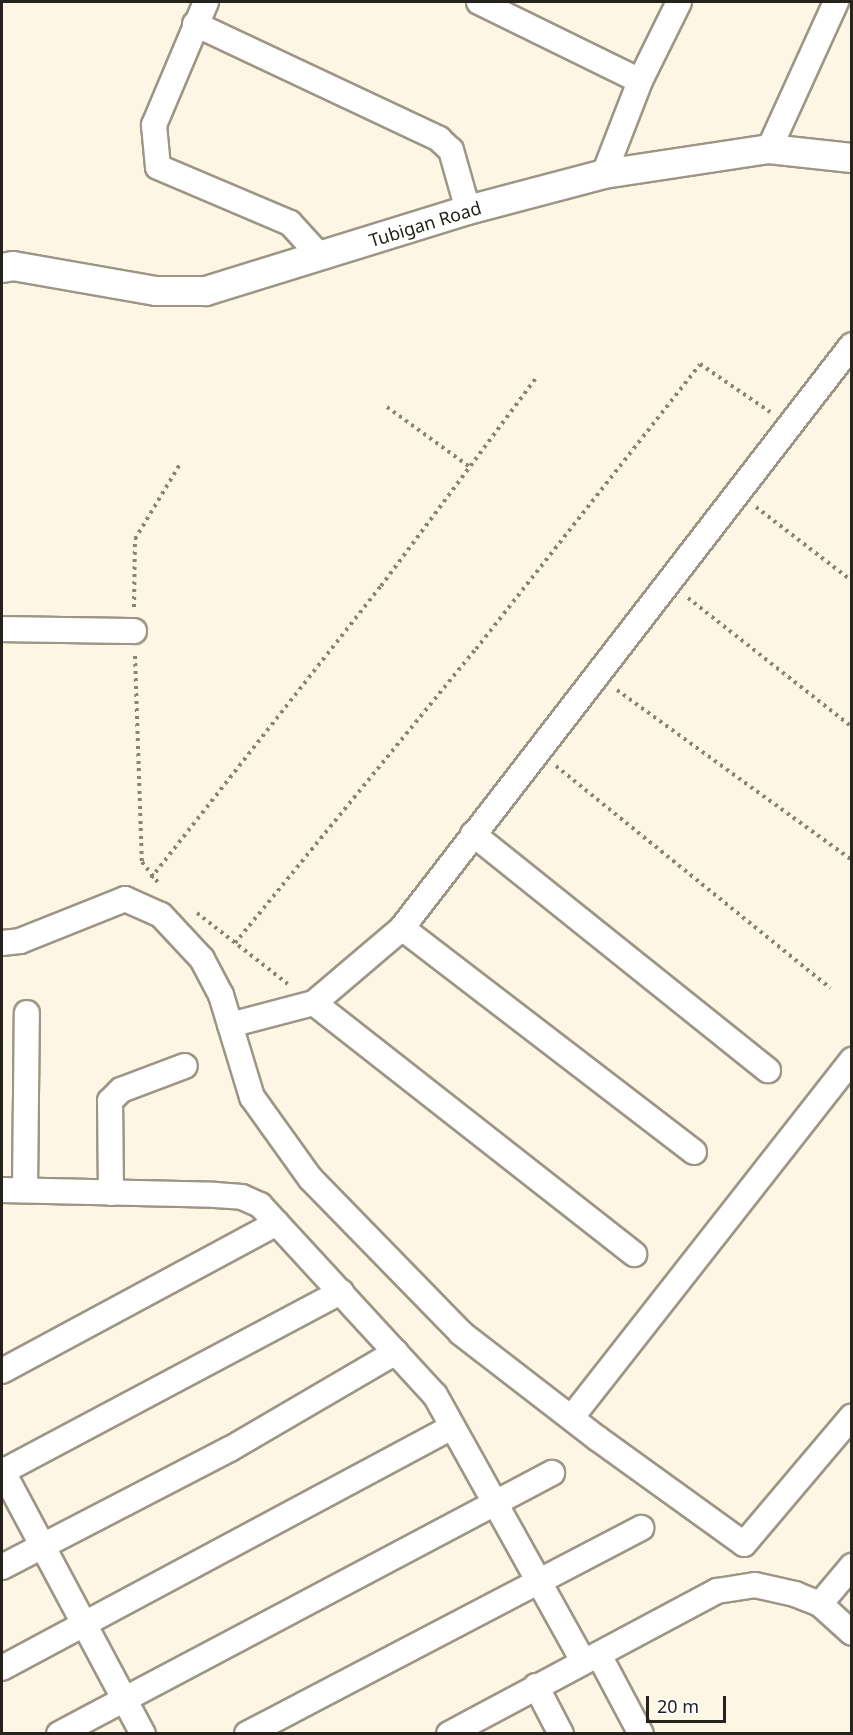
<!DOCTYPE html>
<style>
body{margin:0}
#map{position:relative;width:853px;height:1735px;overflow:hidden;background:#fdf6e4;font-family:"Noto Sans",sans-serif}
div>[style]{position:absolute}
.path>*{height:4px;margin-top:-2px;transform-origin:0;background:repeating-linear-gradient(90deg,#898479 0 3px,transparent 0 7.5px)}
.roads{filter:drop-shadow(2px 0 #9d9686) drop-shadow(-2px 0 #9d9686) drop-shadow(0 2px #9d9686) drop-shadow(0 -2px #9d9686)}
.minor>*{height:24px;margin:-12px;padding:0 12px;transform-origin:12px;border-radius:12px;background:#fff}
.tertiary>*{height:28px;margin:-14px;padding:0 14px;transform-origin:14px;border-radius:14px;background:#fff}
span{translate:-50% -50%;white-space:nowrap;text-align:center;line-height:1.15;-webkit-text-stroke:5px #fff;paint-order:stroke}
.street-label{font-size:18px;color:#25221c}
.frame{position:absolute;inset:0;border:3px solid #25221c;pointer-events:none}
.scale{position:absolute;left:646px;top:1696px;width:80px;height:27px;box-sizing:border-box;border:3px solid #25221c;border-top:0;padding-left:8px;font-size:18px;line-height:21px;white-space:nowrap;color:#25221c;-webkit-text-stroke:4px #fff;paint-order:stroke}
</style>
<div id="map">
<div class="path">
<div style="left:387px;top:407px;width:102px;rotate:35.9deg"></div>
<div style="left:756px;top:507px;width:121px;rotate:37.6deg"></div>
<div style="left:688px;top:598px;width:209px;rotate:38.2deg"></div>
<div style="left:134px;top:607px;width:68px;rotate:-89.2deg"></div>
<div style="left:135px;top:539px;width:87px;rotate:-59deg"></div>
<div style="left:135px;top:656px;width:206px;rotate:88.1deg"></div>
<div style="left:142px;top:862px;width:29px;rotate:52deg"></div>
<div style="left:617px;top:690px;width:290px;rotate:35.9deg"></div>
<div style="left:556px;top:766px;width:353px;rotate:39deg"></div>
<div style="left:151px;top:878px;width:372px;rotate:-51.8deg"></div>
<div style="left:381px;top:586px;width:259px;rotate:-53.3deg"></div>
<div style="left:197px;top:913px;width:115px;rotate:38deg"></div>
<div style="left:235px;top:943px;width:380px;rotate:-50.7deg"></div>
<div style="left:476px;top:649px;width:362px;rotate:-51.8deg"></div>
<div style="left:700px;top:364px;width:85px;rotate:34.4deg"></div>
</div>
<div class="roads">
<div class="minor">
<div style="left:206px;top:2px;width:134px;rotate:112.9deg"></div>
<div style="left:154px;top:125px;width:42px;rotate:84.6deg"></div>
<div style="left:158px;top:167px;width:143px;rotate:23deg"></div>
<div style="left:290px;top:223px;width:45px;rotate:47.7deg"></div>
<div style="left:479px;top:2px;width:179px;rotate:26.1deg"></div>
<div style="left:195px;top:24px;width:270px;rotate:25.2deg"></div>
<div style="left:439px;top:139px;width:16px;rotate:43deg"></div>
<div style="left:451px;top:150px;width:62px;rotate:74.2deg"></div>
<div style="left:769px;top:149px;width:162px;rotate:-65.5deg"></div>
<div style="left:604px;top:174px;width:100px;rotate:-68.8deg"></div>
<div style="left:640px;top:81px;width:88px;rotate:-63.7deg"></div>
<div style="left:2px;top:629px;width:132px;rotate:0.9deg"></div>
<div style="left:473px;top:834px;width:378px;rotate:38.7deg"></div>
<div style="left:402px;top:928px;width:368px;rotate:37.5deg"></div>
<div style="left:2px;top:943px;width:18px;rotate:-6deg"></div>
<div style="left:20px;top:941px;width:113px;rotate:-21.8deg"></div>
<div style="left:125px;top:899px;width:39px;rotate:24deg"></div>
<div style="left:161px;top:915px;width:60px;rotate:47deg"></div>
<div style="left:202px;top:959px;width:41px;rotate:62.2deg"></div>
<div style="left:221px;top:995px;width:107px;rotate:73.1deg"></div>
<div style="left:252px;top:1097px;width:100px;rotate:54.4deg"></div>
<div style="left:310px;top:1178px;width:216px;rotate:45.7deg"></div>
<div style="left:461px;top:1333px;width:172px;rotate:37.7deg"></div>
<div style="left:597px;top:1438px;width:181px;rotate:35.8deg"></div>
<div style="left:744px;top:1544px;width:167px;rotate:-49.8deg"></div>
<div style="left:314px;top:1003px;width:407px;rotate:38.1deg"></div>
<div style="left:230px;top:1025px;width:87px;rotate:-14.7deg"></div>
<div style="left:314px;top:1003px;width:116px;rotate:-40.4deg"></div>
<div style="left:402px;top:928px;width:736px;rotate:-52.34deg"></div>
<div style="left:2px;top:1190px;width:213px;rotate:1.3deg"></div>
<div style="left:215px;top:1195px;width:27px;rotate:4deg"></div>
<div style="left:242px;top:1197px;width:20px;rotate:24deg"></div>
<div style="left:260px;top:1205px;width:258px;rotate:47.4deg"></div>
<div style="left:435px;top:1395px;width:304px;rotate:60.9deg"></div>
<div style="left:25px;top:1190px;width:177px;rotate:-89.4deg"></div>
<div style="left:111px;top:1193px;width:92px;rotate:-90.6deg"></div>
<div style="left:110px;top:1101px;width:16px;rotate:-45deg"></div>
<div style="left:121px;top:1090px;width:68px;rotate:-20.6deg"></div>
<div style="left:2px;top:1371px;width:312px;rotate:-28.3deg"></div>
<div style="left:572px;top:1417px;width:454px;rotate:-51.9deg"></div>
<div style="left:2px;top:1470px;width:299px;rotate:61.9deg"></div>
<div style="left:2px;top:1472px;width:384px;rotate:-28deg"></div>
<div style="left:2px;top:1567px;width:257px;rotate:-27.4deg"></div>
<div style="left:230px;top:1449px;width:192px;rotate:-30.3deg"></div>
<div style="left:820px;top:1604px;width:50px;rotate:-49.9deg"></div>
<div style="left:599px;top:1655px;width:89px;rotate:62deg"></div>
<div style="left:2px;top:1668px;width:510px;rotate:-28.17deg"></div>
<div style="left:536px;top:1686px;width:54px;rotate:62.5deg"></div>
<div style="left:59px;top:1734px;width:558px;rotate:-27.9deg"></div>
<div style="left:247px;top:1734px;width:445px;rotate:-27.6deg"></div>
<div style="left:449px;top:1734px;width:304px;rotate:-28.1deg"></div>
<div style="left:717px;top:1591px;width:38px;rotate:-9deg"></div>
<div style="left:755px;top:1585px;width:41px;rotate:12.7deg"></div>
<div style="left:795px;top:1594px;width:27px;rotate:22deg"></div>
<div style="left:820px;top:1604px;width:43px;rotate:42.2deg"></div>
</div>
<div class="tertiary">
<div style="left:2px;top:268px;width:11px;rotate:-10deg"></div>
<div style="left:13px;top:266px;width:145px;rotate:9.9deg"></div>
<div style="left:156px;top:291px;width:50px"></div>
<div style="left:206px;top:291px;width:274px;rotate:-17.2deg"></div>
<div style="left:468px;top:210px;width:141px;rotate:-14.8deg"></div>
<div style="left:604px;top:174px;width:167px;rotate:-8.6deg"></div>
<div style="left:769px;top:149px;width:83px;rotate:6.2deg"></div>
</div>
</div>
<div class="street-label">
<span style="left:425px;top:224px;rotate:-17deg">Tubigan Road</span>
</div>
<div class="frame"></div>
<div class="scale">20 m</div>
</div>
